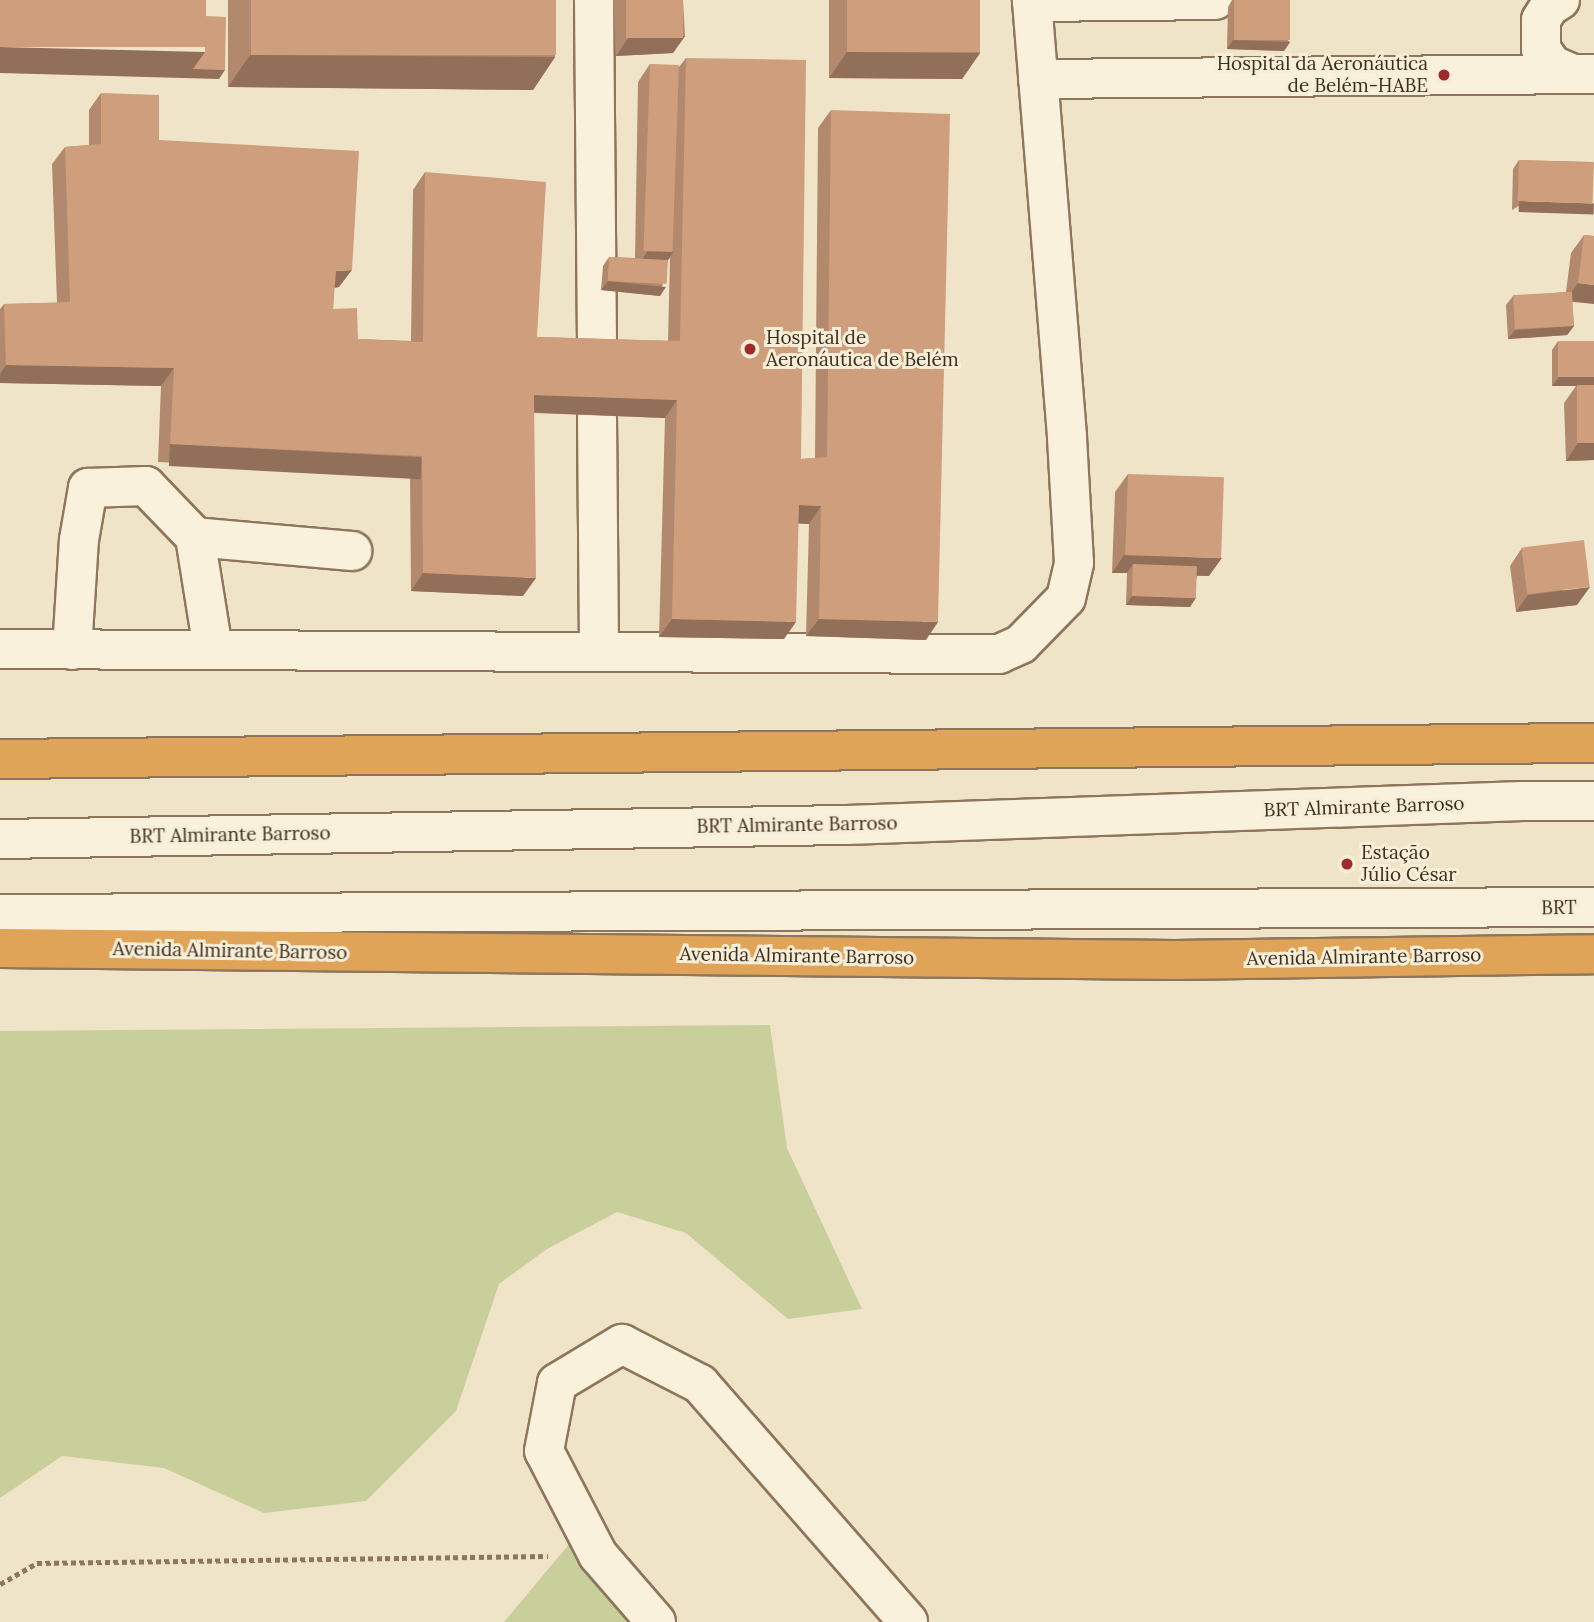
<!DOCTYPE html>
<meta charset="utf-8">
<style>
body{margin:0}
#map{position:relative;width:1594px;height:1622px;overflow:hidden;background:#f0e4c8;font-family:Lora,serif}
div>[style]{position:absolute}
.green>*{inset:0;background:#c9cf9b}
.path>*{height:4.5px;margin-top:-2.25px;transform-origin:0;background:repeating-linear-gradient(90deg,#8d765c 0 5px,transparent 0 8.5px)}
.roads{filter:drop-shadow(2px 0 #8d765c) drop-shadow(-2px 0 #8d765c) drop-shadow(0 2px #8d765c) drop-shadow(0 -2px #8d765c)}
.minor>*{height:38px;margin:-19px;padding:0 19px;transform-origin:19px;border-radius:19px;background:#faf1dc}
.highway>*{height:38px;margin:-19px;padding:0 19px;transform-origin:19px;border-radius:19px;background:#e0a458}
.wall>*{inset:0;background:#b2896c}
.shaded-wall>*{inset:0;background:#916f58;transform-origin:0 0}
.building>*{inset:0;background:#cf9f7d;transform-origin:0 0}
.dots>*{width:19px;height:19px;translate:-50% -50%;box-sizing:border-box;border:4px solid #f7eed8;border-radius:50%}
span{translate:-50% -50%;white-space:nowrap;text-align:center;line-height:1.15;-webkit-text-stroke:6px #f7eed8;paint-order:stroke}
.poi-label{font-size:19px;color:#3d2e20}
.right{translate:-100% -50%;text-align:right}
.left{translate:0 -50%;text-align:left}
.street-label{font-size:19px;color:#3d2e20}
</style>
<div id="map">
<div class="green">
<div style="clip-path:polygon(770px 1025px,787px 1148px,862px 1309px,788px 1319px,686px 1233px,617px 1212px,547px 1249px,499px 1284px,456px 1411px,366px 1501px,264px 1513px,164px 1468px,62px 1456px,0 1498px,0 1031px)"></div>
<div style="clip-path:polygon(575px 1537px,636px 1622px,504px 1622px)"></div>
</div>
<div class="path">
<div style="left:0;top:1584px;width:43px;rotate:-29.6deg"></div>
<div style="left:37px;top:1563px;width:511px;rotate:-0.78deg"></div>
</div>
<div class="roads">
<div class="minor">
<div style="left:594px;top:0;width:358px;rotate:89.5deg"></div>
<div style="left:1560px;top:0;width:13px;rotate:148deg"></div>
<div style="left:1549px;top:7px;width:15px;rotate:122deg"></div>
<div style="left:1541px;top:20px;width:29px;rotate:90deg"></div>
<div style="left:1541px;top:49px;width:19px;rotate:55deg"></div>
<div style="left:1552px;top:65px;width:23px;rotate:23deg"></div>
<div style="left:1032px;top:2px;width:183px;rotate:-0.6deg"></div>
<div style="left:1038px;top:79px;width:556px;rotate:-0.52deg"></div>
<div style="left:597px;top:417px;width:235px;rotate:89.5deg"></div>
<div style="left:195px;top:537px;width:158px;rotate:5.1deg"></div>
<div style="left:0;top:649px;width:999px;rotate:0.29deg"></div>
<div style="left:999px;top:654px;width:24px;rotate:-24deg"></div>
<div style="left:1021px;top:644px;width:64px;rotate:-45.6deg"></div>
<div style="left:1066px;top:598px;width:36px;rotate:-77deg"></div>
<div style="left:1074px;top:563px;width:127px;rotate:-93.2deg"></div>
<div style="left:1067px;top:436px;width:437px;rotate:-94.6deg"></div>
<div style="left:72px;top:650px;width:110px;rotate:-86.4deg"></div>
<div style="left:79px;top:540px;width:53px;rotate:-80.2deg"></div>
<div style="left:88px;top:488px;width:58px;rotate:-2deg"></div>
<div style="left:146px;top:486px;width:71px;rotate:46.1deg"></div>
<div style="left:195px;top:537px;width:114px;rotate:80.9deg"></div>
<div style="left:0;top:839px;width:847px;rotate:-0.95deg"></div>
<div style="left:847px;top:825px;width:676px;rotate:-2.03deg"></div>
<div style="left:1523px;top:801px;width:71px"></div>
<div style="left:0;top:914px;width:1594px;rotate:-0.25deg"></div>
<div style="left:656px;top:1622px;width:89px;rotate:-130.9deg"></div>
<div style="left:598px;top:1555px;width:117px;rotate:-117.4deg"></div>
<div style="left:544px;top:1451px;width:69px;rotate:-79.2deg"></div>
<div style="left:557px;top:1383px;width:76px;rotate:-31deg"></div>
<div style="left:622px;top:1344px;width:88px;rotate:27.1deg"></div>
<div style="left:700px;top:1384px;width:316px;rotate:48.8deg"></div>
</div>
<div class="highway">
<div style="left:0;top:759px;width:1594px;rotate:-0.58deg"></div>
<div style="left:0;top:948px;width:1175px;rotate:0.59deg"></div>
<div style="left:1175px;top:960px;width:419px;rotate:-0.8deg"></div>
</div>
</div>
<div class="wall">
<div style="clip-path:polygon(228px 0,556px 0,555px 57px,533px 90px,228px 87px)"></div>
<div style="clip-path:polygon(613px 0,683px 0,685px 36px,673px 53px,616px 56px)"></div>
<div style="clip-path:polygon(829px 0,980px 0,980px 53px,962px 79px,829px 78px)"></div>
<div style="clip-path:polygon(1232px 0,1234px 0,1290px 42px,1284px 51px,1227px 49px,1228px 7px)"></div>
<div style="clip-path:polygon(686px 58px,801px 459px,815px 458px,818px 128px,831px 110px,926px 640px,806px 636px,809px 524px,798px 523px,784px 639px,659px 637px,665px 418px,534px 413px,523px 596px,411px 591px,410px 474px,158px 462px,161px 386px,0 383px,0 389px,0 309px,4px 304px,57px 303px,52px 164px,65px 147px,89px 145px,89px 110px,101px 93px,339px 287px,334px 288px,333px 309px,358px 339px,411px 341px,413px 190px,425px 172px,537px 337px,668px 341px,670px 258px,668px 260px,660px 296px,601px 290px,603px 266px,609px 257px,635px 258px,638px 82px,650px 64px,679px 67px)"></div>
<div style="clip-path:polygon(1519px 160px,1594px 162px,1512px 210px,1513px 169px)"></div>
<div style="clip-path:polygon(1584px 235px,1594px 236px,1572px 301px,1574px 326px,1567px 335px,1508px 339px,1506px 305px,1513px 296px,1566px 292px,1571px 253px)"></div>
<div style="clip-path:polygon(1558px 341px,1594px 341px,1594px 460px,1566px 461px,1564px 403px,1576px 386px,1552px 386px,1552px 350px)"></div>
<div style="clip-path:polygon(1128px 474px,1209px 576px,1197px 576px,1190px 607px,1126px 605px,1127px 573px,1112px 573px,1115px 492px)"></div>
<div style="clip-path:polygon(1522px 548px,1577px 605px,1516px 612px,1510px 566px)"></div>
</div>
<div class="shaded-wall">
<div style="clip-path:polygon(685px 36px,673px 53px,616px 56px,628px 38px)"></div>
<div style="clip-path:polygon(1233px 40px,1290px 42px,1284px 51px,1227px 49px)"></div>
<div style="clip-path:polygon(0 47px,205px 52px,225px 70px,219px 79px,0 73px)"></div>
<div style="clip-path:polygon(847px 52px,980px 53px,962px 79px,829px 78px)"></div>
<div style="clip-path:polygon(250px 55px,555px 57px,533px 90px,228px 87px)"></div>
<div style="left:1519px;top:201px;width:75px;height:11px;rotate:2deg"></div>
<div style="clip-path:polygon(648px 251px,674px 251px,662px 269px,635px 269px)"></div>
<div style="clip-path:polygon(352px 270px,339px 287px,323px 289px,336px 271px)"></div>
<div style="clip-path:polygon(608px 281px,666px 287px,660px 296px,601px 290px)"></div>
<div style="clip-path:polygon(1578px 283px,1594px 285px,1594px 304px,1565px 301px)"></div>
<div style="clip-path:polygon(1574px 326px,1567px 335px,1508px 339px,1515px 330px)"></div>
<div style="clip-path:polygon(6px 365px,174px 368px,161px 386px,0 383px,0 374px)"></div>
<div style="clip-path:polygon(1559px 377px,1594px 377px,1594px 386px,1552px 386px)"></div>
<div style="clip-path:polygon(534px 395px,677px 400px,665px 418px,522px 412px)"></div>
<div style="clip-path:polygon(1578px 443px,1594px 443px,1594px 460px,1566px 461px)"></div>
<div style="left:170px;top:444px;width:252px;height:22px;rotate:3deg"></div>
<div style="clip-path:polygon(799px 505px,821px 506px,809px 524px,786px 523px)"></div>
<div style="clip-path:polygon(1124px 555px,1222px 558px,1209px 576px,1133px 573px,1133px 564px,1127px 573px,1112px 573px)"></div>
<div style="clip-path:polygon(423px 573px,536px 578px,523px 596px,411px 591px)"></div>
<div style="clip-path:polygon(1590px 587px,1577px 605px,1516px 612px,1528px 595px)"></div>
<div style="clip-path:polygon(1132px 596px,1196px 598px,1190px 607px,1126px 605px)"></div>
<div style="clip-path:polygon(672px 619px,796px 622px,784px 639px,659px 637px)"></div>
<div style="clip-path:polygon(819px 619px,938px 622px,926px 640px,806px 636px)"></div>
</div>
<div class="building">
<div style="left:0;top:0;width:206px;height:47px"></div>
<div style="left:251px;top:0;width:305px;height:55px"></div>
<div style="left:626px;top:0;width:57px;height:38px"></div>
<div style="left:847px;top:0;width:133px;height:52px"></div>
<div style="left:1234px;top:0;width:56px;height:40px"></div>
<div style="clip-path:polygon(205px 16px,226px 17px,225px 70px,193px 69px,205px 52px)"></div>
<div style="clip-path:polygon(686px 58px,806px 60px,801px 459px,827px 457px,831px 110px,950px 114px,938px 622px,819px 619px,821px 506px,799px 505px,796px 622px,672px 619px,677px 400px,534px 395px,536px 578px,423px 573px,422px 456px,170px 444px,174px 368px,6px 365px,4px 304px,70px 302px,65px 147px,101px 144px,101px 93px,159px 95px,159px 140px,359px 151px,352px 270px,336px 271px,333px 309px,357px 308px,358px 339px,423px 342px,425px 172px,546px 182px,537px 337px,680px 341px)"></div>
<div style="left:650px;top:64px;width:29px;height:187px;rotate:2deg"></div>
<div style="left:1519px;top:160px;width:75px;height:41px;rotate:2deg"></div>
<div style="clip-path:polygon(1584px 235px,1594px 236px,1594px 285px,1578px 283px)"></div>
<div style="left:609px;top:257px;width:59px;height:24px;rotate:3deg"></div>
<div style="left:1572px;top:292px;width:34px;height:59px;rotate:87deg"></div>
<div style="left:1558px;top:341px;width:36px;height:36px"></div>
<div style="left:1577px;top:385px;width:17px;height:58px"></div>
<div style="left:1128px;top:474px;width:96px;height:81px;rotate:2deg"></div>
<div style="left:1584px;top:540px;width:47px;height:63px;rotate:83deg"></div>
<div style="left:1133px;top:564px;width:64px;height:32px;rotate:2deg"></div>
</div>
<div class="dots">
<div style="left:1444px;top:75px;background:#9e2a2b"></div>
<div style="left:750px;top:349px;background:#9e2a2b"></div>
<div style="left:1347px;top:864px;background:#9e2a2b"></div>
</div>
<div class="poi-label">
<span class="right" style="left:1428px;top:75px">Hospital da Aeronáutica<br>de Belém-HABE</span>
<span class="left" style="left:766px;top:349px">Hospital de<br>Aeronáutica de Belém</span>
<span class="left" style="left:1361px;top:864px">Estação<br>Júlio César</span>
</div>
<div class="street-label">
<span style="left:1364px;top:807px;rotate:-2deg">BRT Almirante Barroso</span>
<span style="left:797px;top:825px;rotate:-1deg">BRT Almirante Barroso</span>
<span style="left:230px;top:835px;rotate:-1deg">BRT Almirante Barroso</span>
<span style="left:1559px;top:908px;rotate:-1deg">BRT</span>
<span style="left:230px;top:951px;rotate:1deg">Avenida Almirante Barroso</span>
<span style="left:797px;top:956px;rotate:1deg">Avenida Almirante Barroso</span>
<span style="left:1364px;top:957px;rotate:-1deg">Avenida Almirante Barroso</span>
</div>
</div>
